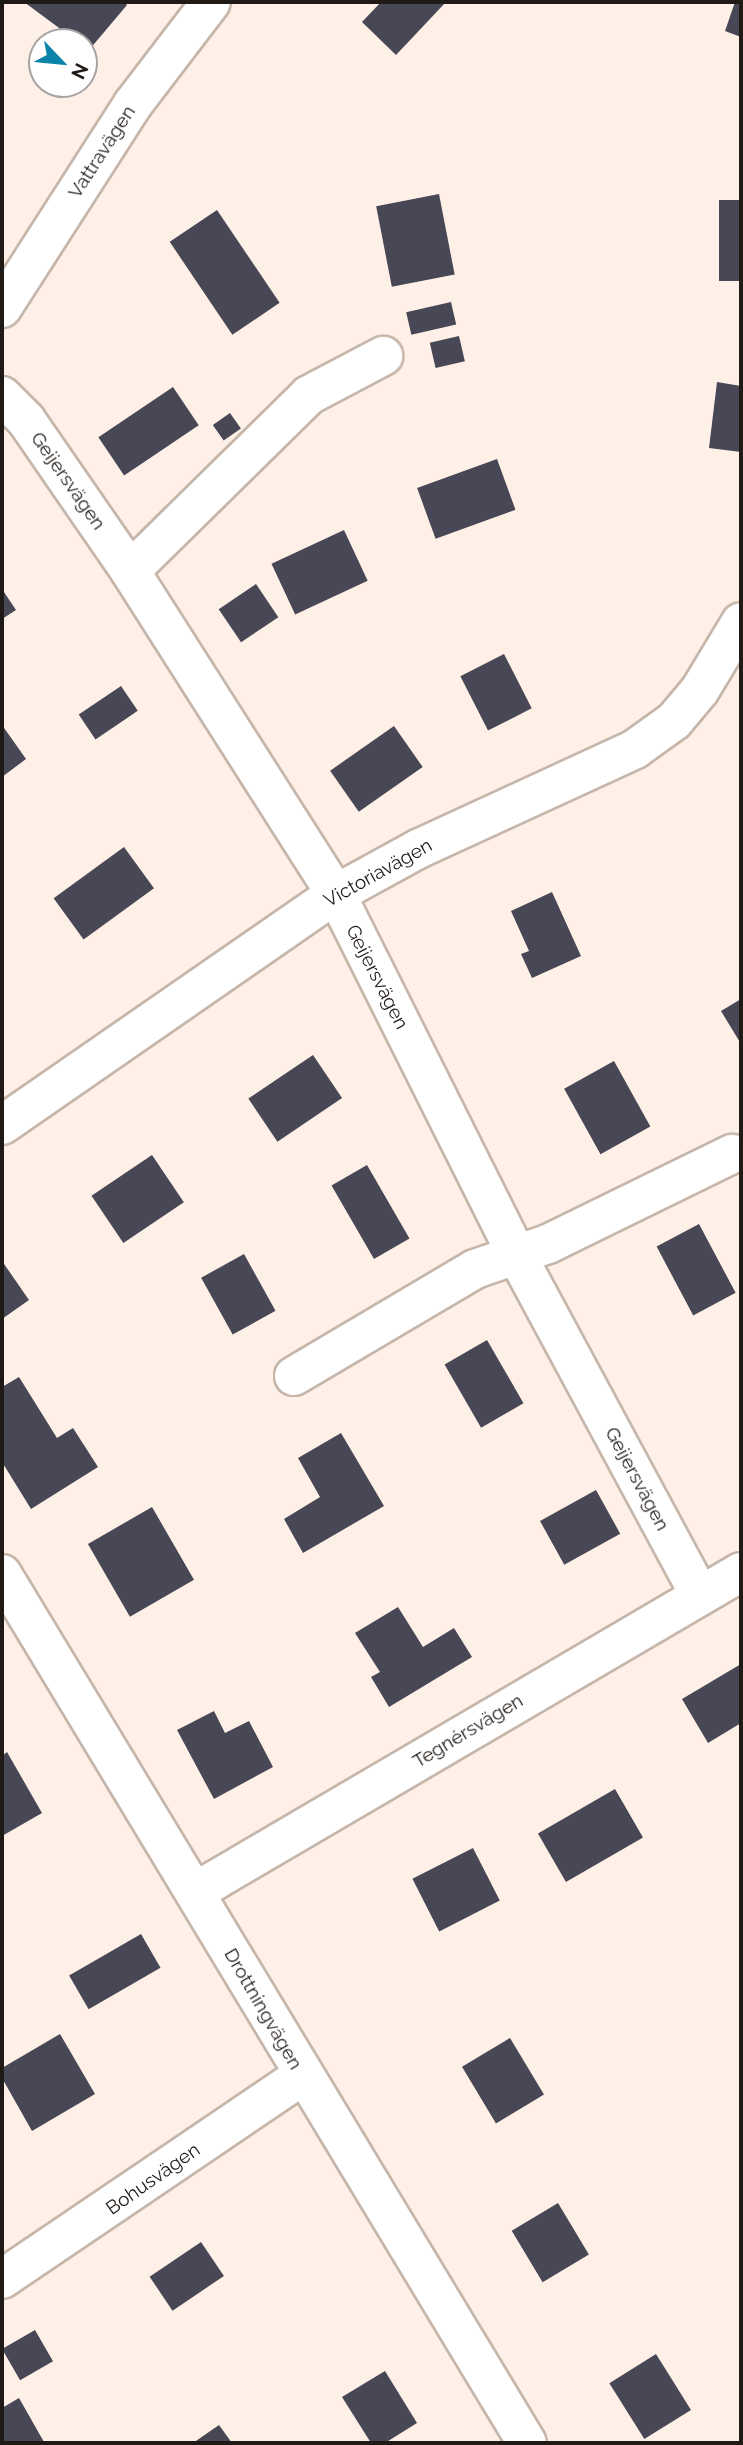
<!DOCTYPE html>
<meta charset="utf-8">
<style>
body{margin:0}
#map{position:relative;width:743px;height:2445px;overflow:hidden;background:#fef0e6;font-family:Raleway,sans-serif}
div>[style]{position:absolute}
.building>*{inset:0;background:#484756;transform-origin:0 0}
.roads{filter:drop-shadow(2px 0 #c6b6aa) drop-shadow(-2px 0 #c6b6aa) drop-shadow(0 2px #c6b6aa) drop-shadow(0 -2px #c6b6aa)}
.minor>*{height:38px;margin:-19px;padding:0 19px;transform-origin:19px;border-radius:19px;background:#fff}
span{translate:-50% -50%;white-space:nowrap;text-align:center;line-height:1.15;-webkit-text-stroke:7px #fff;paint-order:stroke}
.street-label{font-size:19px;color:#201a16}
.frame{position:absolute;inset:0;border:4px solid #201a16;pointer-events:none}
.north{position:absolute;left:28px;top:28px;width:70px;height:70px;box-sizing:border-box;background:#fff;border:2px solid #a6a3a2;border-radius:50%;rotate:116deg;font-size:19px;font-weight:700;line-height:28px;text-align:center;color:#201a16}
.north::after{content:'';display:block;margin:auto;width:24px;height:32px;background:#0a84a9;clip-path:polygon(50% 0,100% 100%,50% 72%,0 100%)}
</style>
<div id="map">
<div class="building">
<div style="clip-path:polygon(24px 2px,124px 2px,127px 5px,89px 50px,84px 42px,78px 42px)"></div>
<div style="clip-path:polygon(381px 2px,446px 2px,396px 55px,362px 22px)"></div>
<div style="clip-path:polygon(735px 2px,741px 2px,741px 37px,725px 31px)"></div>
<div style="left:439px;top:194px;width:82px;height:64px;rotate:79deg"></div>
<div style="left:719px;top:200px;width:22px;height:81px"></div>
<div style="left:217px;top:210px;width:112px;height:57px;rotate:56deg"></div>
<div style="left:451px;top:302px;width:23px;height:46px;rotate:77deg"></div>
<div style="left:459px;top:336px;width:26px;height:30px;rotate:77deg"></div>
<div style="clip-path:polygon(717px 382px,741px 386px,741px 452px,709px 448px)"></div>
<div style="left:173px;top:387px;width:46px;height:90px;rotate:56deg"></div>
<div style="left:230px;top:413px;width:19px;height:21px;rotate:55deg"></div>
<div style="left:497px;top:459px;width:54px;height:85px;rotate:70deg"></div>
<div style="left:344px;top:530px;width:56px;height:80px;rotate:65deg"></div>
<div style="left:256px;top:584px;width:40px;height:45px;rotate:56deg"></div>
<div style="clip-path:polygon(2px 589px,16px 610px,2px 619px)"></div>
<div style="left:504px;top:654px;width:61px;height:49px;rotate:63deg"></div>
<div style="left:121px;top:686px;width:30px;height:51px;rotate:56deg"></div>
<div style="clip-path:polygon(2px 725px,26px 759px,2px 777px)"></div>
<div style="left:394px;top:726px;width:50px;height:78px;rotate:55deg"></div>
<div style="left:124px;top:847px;width:51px;height:87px;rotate:54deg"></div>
<div style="clip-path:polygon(552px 892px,581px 956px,532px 978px,521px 954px,529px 951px,511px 911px)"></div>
<div style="clip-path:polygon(741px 999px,741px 1044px,721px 1011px)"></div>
<div style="left:313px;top:1055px;width:52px;height:78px;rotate:56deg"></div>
<div style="left:614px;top:1061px;width:75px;height:57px;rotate:61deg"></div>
<div style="left:152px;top:1155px;width:57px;height:73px;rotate:56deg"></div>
<div style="left:367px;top:1165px;width:85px;height:41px;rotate:60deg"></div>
<div style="left:699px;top:1224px;width:78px;height:48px;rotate:62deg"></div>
<div style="left:244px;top:1254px;width:65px;height:49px;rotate:61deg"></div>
<div style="clip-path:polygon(2px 1261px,29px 1300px,2px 1319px)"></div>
<div style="left:487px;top:1340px;width:73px;height:49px;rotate:60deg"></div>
<div style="clip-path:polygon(19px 1377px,57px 1438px,73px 1428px,98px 1467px,31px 1509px,2px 1462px,2px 1387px)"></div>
<div style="clip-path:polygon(341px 1433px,384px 1506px,303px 1553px,284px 1519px,320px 1497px,298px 1458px)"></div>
<div style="left:596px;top:1490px;width:50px;height:64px;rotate:61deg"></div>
<div style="left:152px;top:1507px;width:84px;height:74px;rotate:60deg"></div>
<div style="clip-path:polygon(398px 1607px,423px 1647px,454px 1628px,472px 1657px,389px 1707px,371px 1677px,380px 1672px,355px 1633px)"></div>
<div style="clip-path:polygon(741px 1664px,741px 1723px,708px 1743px,682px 1699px)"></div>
<div style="clip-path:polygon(214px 1711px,225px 1733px,249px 1721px,273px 1767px,214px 1799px,177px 1730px)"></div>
<div style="clip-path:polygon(7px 1752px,42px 1813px,2px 1836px,2px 1756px)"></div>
<div style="left:615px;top:1789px;width:56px;height:89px;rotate:60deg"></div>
<div style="left:473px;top:1848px;width:59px;height:68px;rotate:63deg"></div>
<div style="left:141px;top:1934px;width:39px;height:83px;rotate:60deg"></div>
<div style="clip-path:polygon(60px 2034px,95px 2094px,32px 2131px,2px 2078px,2px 2068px)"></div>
<div style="left:510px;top:2038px;width:66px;height:56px;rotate:59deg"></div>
<div style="left:558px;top:2203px;width:60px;height:54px;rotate:59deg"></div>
<div style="left:201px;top:2242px;width:41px;height:62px;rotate:56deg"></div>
<div style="left:35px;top:2330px;width:36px;height:38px;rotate:60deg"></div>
<div style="left:656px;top:2354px;width:66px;height:55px;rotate:58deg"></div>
<div style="clip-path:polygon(385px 2371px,417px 2423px,385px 2443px,371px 2443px,342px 2397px)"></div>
<div style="clip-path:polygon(19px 2398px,44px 2442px,42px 2443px,2px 2443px,2px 2408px)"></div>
<div style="clip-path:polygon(219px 2425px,232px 2443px,193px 2443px)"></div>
</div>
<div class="roads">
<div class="minor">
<div style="left:2px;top:308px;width:242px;rotate:-57.3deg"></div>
<div style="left:133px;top:104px;width:128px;rotate:-52.6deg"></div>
<div style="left:2px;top:396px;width:34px;rotate:45deg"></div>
<div style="left:26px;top:420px;width:183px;rotate:55.4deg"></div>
<div style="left:130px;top:571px;width:383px;rotate:57.5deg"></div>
<div style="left:336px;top:894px;width:400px;rotate:63.4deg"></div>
<div style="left:515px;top:1252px;width:388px;rotate:61.7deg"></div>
<div style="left:130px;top:571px;width:251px;rotate:-44.5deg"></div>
<div style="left:309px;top:395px;width:84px;rotate:-27.8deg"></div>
<div style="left:2px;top:1125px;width:406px;rotate:-34.7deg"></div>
<div style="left:336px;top:894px;width:94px;rotate:-28.8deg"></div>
<div style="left:418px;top:849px;width:239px;rotate:-24.7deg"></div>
<div style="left:635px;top:749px;width:48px;rotate:-35.7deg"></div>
<div style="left:674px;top:721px;width:40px;rotate:-50deg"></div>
<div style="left:700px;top:690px;width:79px;rotate:-58.9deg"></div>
<div style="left:294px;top:1376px;width:210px;rotate:-30.6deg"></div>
<div style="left:475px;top:1269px;width:77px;rotate:-18.9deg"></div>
<div style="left:548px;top:1244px;width:205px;rotate:-26.1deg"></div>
<div style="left:2px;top:1574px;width:1015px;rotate:58.86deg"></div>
<div style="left:195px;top:1892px;width:633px;rotate:-30.37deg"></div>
<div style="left:2px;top:2279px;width:362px;rotate:-34.1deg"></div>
</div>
</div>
<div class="street-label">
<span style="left:102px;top:152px;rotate:-57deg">Vattravägen</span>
<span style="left:68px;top:481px;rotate:55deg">Geijersvägen</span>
<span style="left:378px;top:873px;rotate:-29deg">Victoriavägen</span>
<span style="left:377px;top:977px;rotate:63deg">Geijersvägen</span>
<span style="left:637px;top:1479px;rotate:62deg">Geijersvägen</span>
<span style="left:468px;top:1731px;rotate:-31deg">Tegnérsvägen</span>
<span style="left:263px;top:2009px;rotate:60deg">Drottningvägen</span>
<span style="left:153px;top:2179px;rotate:-35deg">Bohusvägen</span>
</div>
<div class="frame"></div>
<div class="north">N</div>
</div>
